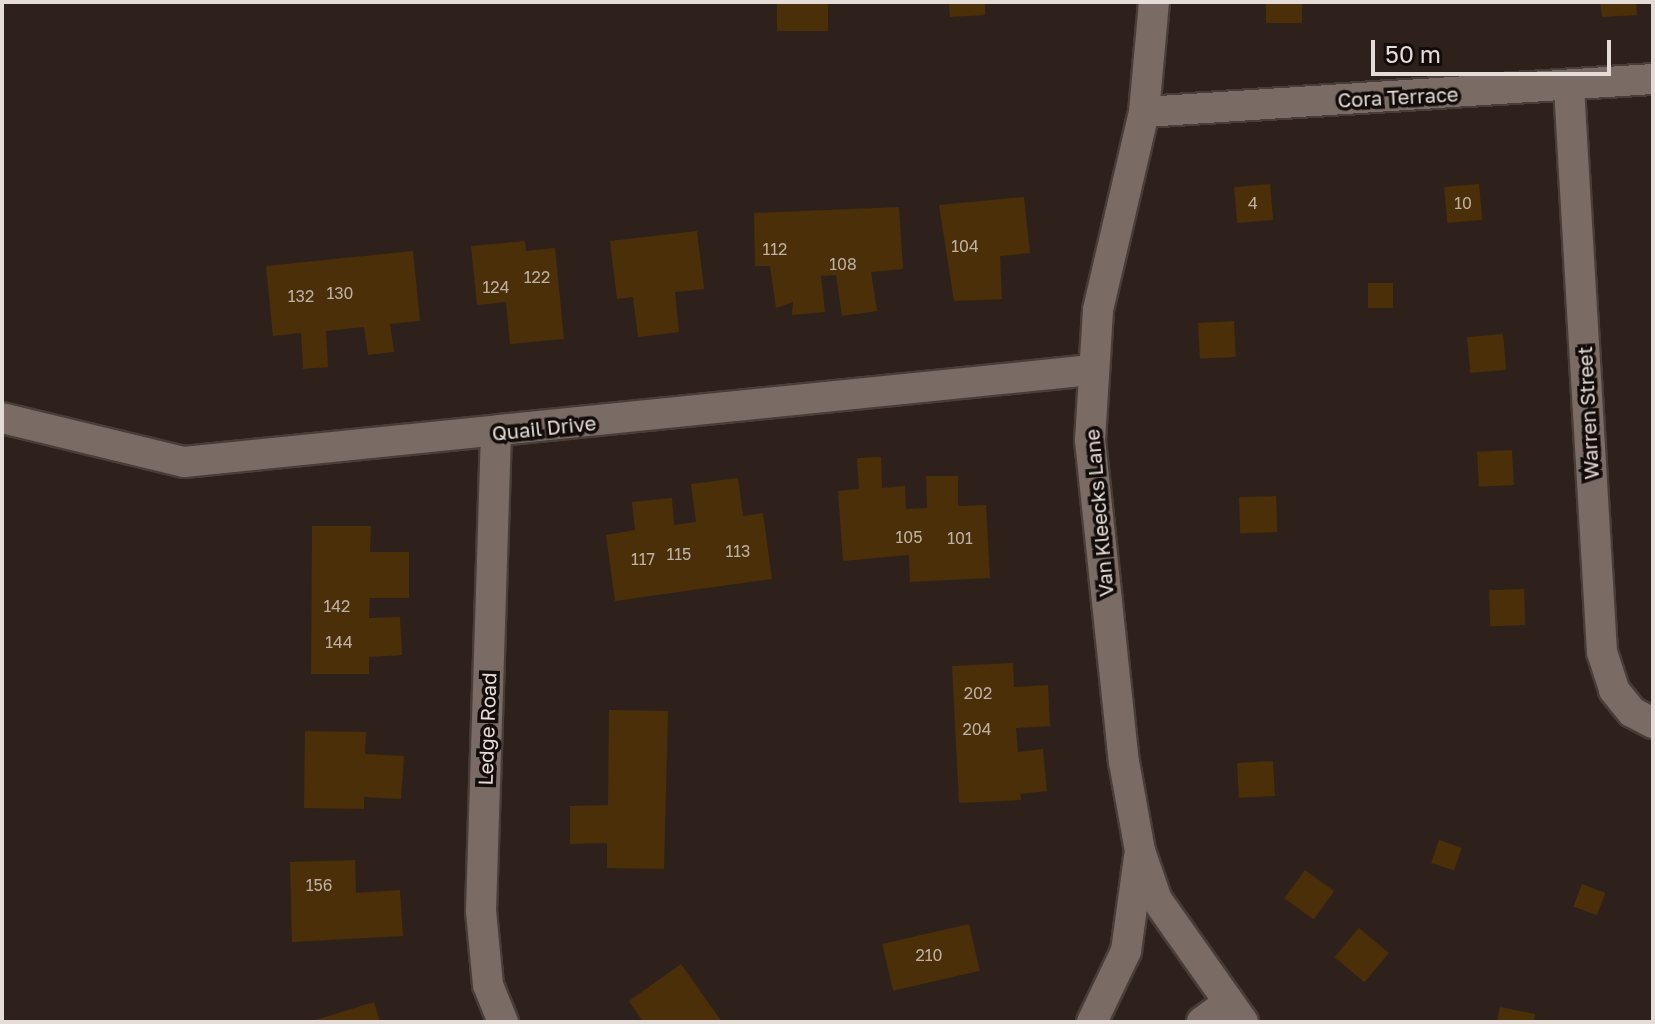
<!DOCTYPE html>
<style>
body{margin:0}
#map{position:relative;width:1655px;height:1024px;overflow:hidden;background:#2e211c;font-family:"Golos Text",sans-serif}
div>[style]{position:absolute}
.building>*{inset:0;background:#4b2f08;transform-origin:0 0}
.roads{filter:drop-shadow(2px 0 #483d38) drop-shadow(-2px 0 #483d38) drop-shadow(0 2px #483d38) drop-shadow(0 -2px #483d38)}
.street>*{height:30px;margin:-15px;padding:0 15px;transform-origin:15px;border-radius:15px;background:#7b6b65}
span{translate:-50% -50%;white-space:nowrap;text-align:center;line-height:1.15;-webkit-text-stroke:7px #120c0a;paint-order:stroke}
.number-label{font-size:16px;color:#beb1a4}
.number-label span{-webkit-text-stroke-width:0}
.street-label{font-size:20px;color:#e5dcd8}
.frame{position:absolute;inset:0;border:4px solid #e5dcd8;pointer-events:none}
.scale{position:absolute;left:1371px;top:40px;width:240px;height:36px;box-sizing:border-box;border:4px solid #e5dcd8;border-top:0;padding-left:10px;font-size:24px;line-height:28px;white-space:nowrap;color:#e5dcd8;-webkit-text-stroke:6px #120c0a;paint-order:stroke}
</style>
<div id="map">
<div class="building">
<div style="left:777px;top:2px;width:51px;height:29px"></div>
<div style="clip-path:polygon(949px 2px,985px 2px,985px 15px,950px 17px)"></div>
<div style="left:1266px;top:2px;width:36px;height:21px"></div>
<div style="clip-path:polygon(1600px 2px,1636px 2px,1637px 15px,1602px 17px)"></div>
<div style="left:1270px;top:184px;width:36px;height:36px;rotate:85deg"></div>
<div style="left:1479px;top:184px;width:36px;height:35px;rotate:85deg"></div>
<div style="clip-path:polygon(1024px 197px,1030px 253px,1000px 256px,1002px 299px,954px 301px,939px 205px)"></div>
<div style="clip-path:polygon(899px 207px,903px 269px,871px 272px,877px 311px,842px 316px,836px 275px,821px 276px,825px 312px,792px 315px,793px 302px,776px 308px,770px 266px,755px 266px,754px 213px)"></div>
<div style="clip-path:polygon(697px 231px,704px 289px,675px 292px,679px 332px,638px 337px,633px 297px,617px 299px,610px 241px)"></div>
<div style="clip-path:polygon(525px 241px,526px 251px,555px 248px,564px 339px,510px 344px,506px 302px,477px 305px,471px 246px)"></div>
<div style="clip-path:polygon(413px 251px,420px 321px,390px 324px,394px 352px,368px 355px,364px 327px,326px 331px,328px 367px,303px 369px,301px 333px,273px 336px,266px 266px)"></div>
<div style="left:1368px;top:283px;width:25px;height:25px"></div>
<div style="left:1234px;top:321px;width:36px;height:36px;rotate:87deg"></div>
<div style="left:1503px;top:334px;width:36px;height:36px;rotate:85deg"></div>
<div style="left:1512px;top:450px;width:35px;height:35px;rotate:87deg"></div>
<div style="clip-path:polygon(881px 457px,882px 488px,905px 486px,906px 509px,927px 508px,926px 476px,958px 476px,958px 506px,986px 505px,990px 578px,910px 582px,909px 555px,843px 561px,838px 491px,859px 489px,857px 458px)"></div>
<div style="clip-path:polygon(738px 478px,743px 516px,763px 513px,772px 579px,615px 601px,606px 535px,635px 530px,632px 502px,672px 498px,674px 525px,696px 522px,691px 484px)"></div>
<div style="left:1276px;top:496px;width:36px;height:37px;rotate:88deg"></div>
<div style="clip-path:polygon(312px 526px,371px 526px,370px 552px,409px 552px,409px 598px,370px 598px,369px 618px,400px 617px,402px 655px,369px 657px,369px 674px,311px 674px)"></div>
<div style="left:1524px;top:589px;width:36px;height:35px;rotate:88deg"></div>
<div style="clip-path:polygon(1013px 663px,1014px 687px,1048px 685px,1050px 726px,1016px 728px,1018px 752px,1043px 749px,1047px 791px,1020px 794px,1021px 800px,959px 803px,952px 666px)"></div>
<div style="clip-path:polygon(609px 710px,668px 711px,664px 869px,607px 868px,607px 843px,570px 844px,570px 806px,608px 805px)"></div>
<div style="clip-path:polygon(305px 731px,366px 732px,365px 754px,404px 756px,401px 799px,364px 797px,364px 809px,304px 808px)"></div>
<div style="left:1273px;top:761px;width:35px;height:36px;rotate:87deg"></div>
<div style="left:1439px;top:840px;width:24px;height:24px;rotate:19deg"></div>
<div style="clip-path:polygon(355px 860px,356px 893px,400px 890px,403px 936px,292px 942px,290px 862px)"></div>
<div style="left:1305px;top:870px;width:36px;height:35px;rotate:36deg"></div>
<div style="left:1582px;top:884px;width:25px;height:24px;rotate:21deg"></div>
<div style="left:969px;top:924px;width:48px;height:89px;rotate:77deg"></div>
<div style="left:1359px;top:928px;width:39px;height:38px;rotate:40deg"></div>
<div style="clip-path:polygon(681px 964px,722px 1022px,643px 1022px,629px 1001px)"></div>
<div style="clip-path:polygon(374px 1002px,380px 1022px,313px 1022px,312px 1021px)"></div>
<div style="clip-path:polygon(1500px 1007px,1535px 1014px,1534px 1022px,1497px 1022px)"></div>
</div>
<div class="roads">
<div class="street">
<div style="left:1154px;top:2px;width:110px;rotate:95.2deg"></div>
<div style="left:1144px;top:112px;width:203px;rotate:103.1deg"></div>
<div style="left:1098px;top:310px;width:130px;rotate:93.5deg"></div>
<div style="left:1090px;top:440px;width:324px;rotate:84deg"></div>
<div style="left:1124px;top:762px;width:90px;rotate:79.8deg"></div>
<div style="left:1140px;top:851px;width:52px;rotate:70.9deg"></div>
<div style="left:1157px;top:900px;width:149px;rotate:54.8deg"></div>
<div style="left:1569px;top:87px;width:566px;rotate:86.66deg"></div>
<div style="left:1602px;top:652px;width:40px;rotate:72deg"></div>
<div style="left:1614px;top:690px;width:28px;rotate:51deg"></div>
<div style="left:1632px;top:712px;width:24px;rotate:28deg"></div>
<div style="left:1144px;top:112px;width:510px;rotate:-3.71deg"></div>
<div style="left:2px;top:418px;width:187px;rotate:13.6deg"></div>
<div style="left:184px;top:462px;width:912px;rotate:-5.79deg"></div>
<div style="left:496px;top:433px;width:478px;rotate:91.8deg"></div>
<div style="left:481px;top:911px;width:74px;rotate:84.6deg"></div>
<div style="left:488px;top:985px;width:40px;rotate:68deg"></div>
<div style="left:1092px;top:1022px;width:79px;rotate:-64.4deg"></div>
<div style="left:1126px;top:951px;width:95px;rotate:-82.1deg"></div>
<div style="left:1202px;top:1022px;width:29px;rotate:-36deg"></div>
</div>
</div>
<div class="number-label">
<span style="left:1253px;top:203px">4</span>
<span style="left:1463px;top:203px">10</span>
<span style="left:965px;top:246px">104</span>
<span style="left:775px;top:249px">112</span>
<span style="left:843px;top:264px">108</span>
<span style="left:537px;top:277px">122</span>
<span style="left:496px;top:287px">124</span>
<span style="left:340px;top:293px">130</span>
<span style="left:301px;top:296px">132</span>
<span style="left:909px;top:537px">105</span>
<span style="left:960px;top:538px">101</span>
<span style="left:738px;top:551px">113</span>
<span style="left:679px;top:554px">115</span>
<span style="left:643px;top:559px">117</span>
<span style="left:337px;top:606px">142</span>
<span style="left:339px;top:642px">144</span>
<span style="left:978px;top:693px">202</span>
<span style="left:977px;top:729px">204</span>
<span style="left:319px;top:885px">156</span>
<span style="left:929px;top:955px">210</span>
</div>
<div class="street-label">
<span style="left:1398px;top:97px;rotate:-3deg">Cora Terrace</span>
<span style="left:1588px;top:413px;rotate:-93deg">Warren Street</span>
<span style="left:544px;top:428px;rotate:-6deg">Quail Drive</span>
<span style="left:1099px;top:513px;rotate:-95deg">Van Kleecks Lane</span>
<span style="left:487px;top:729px;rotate:-88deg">Ledge Road</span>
</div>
<div class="frame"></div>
<div class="scale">50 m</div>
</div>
